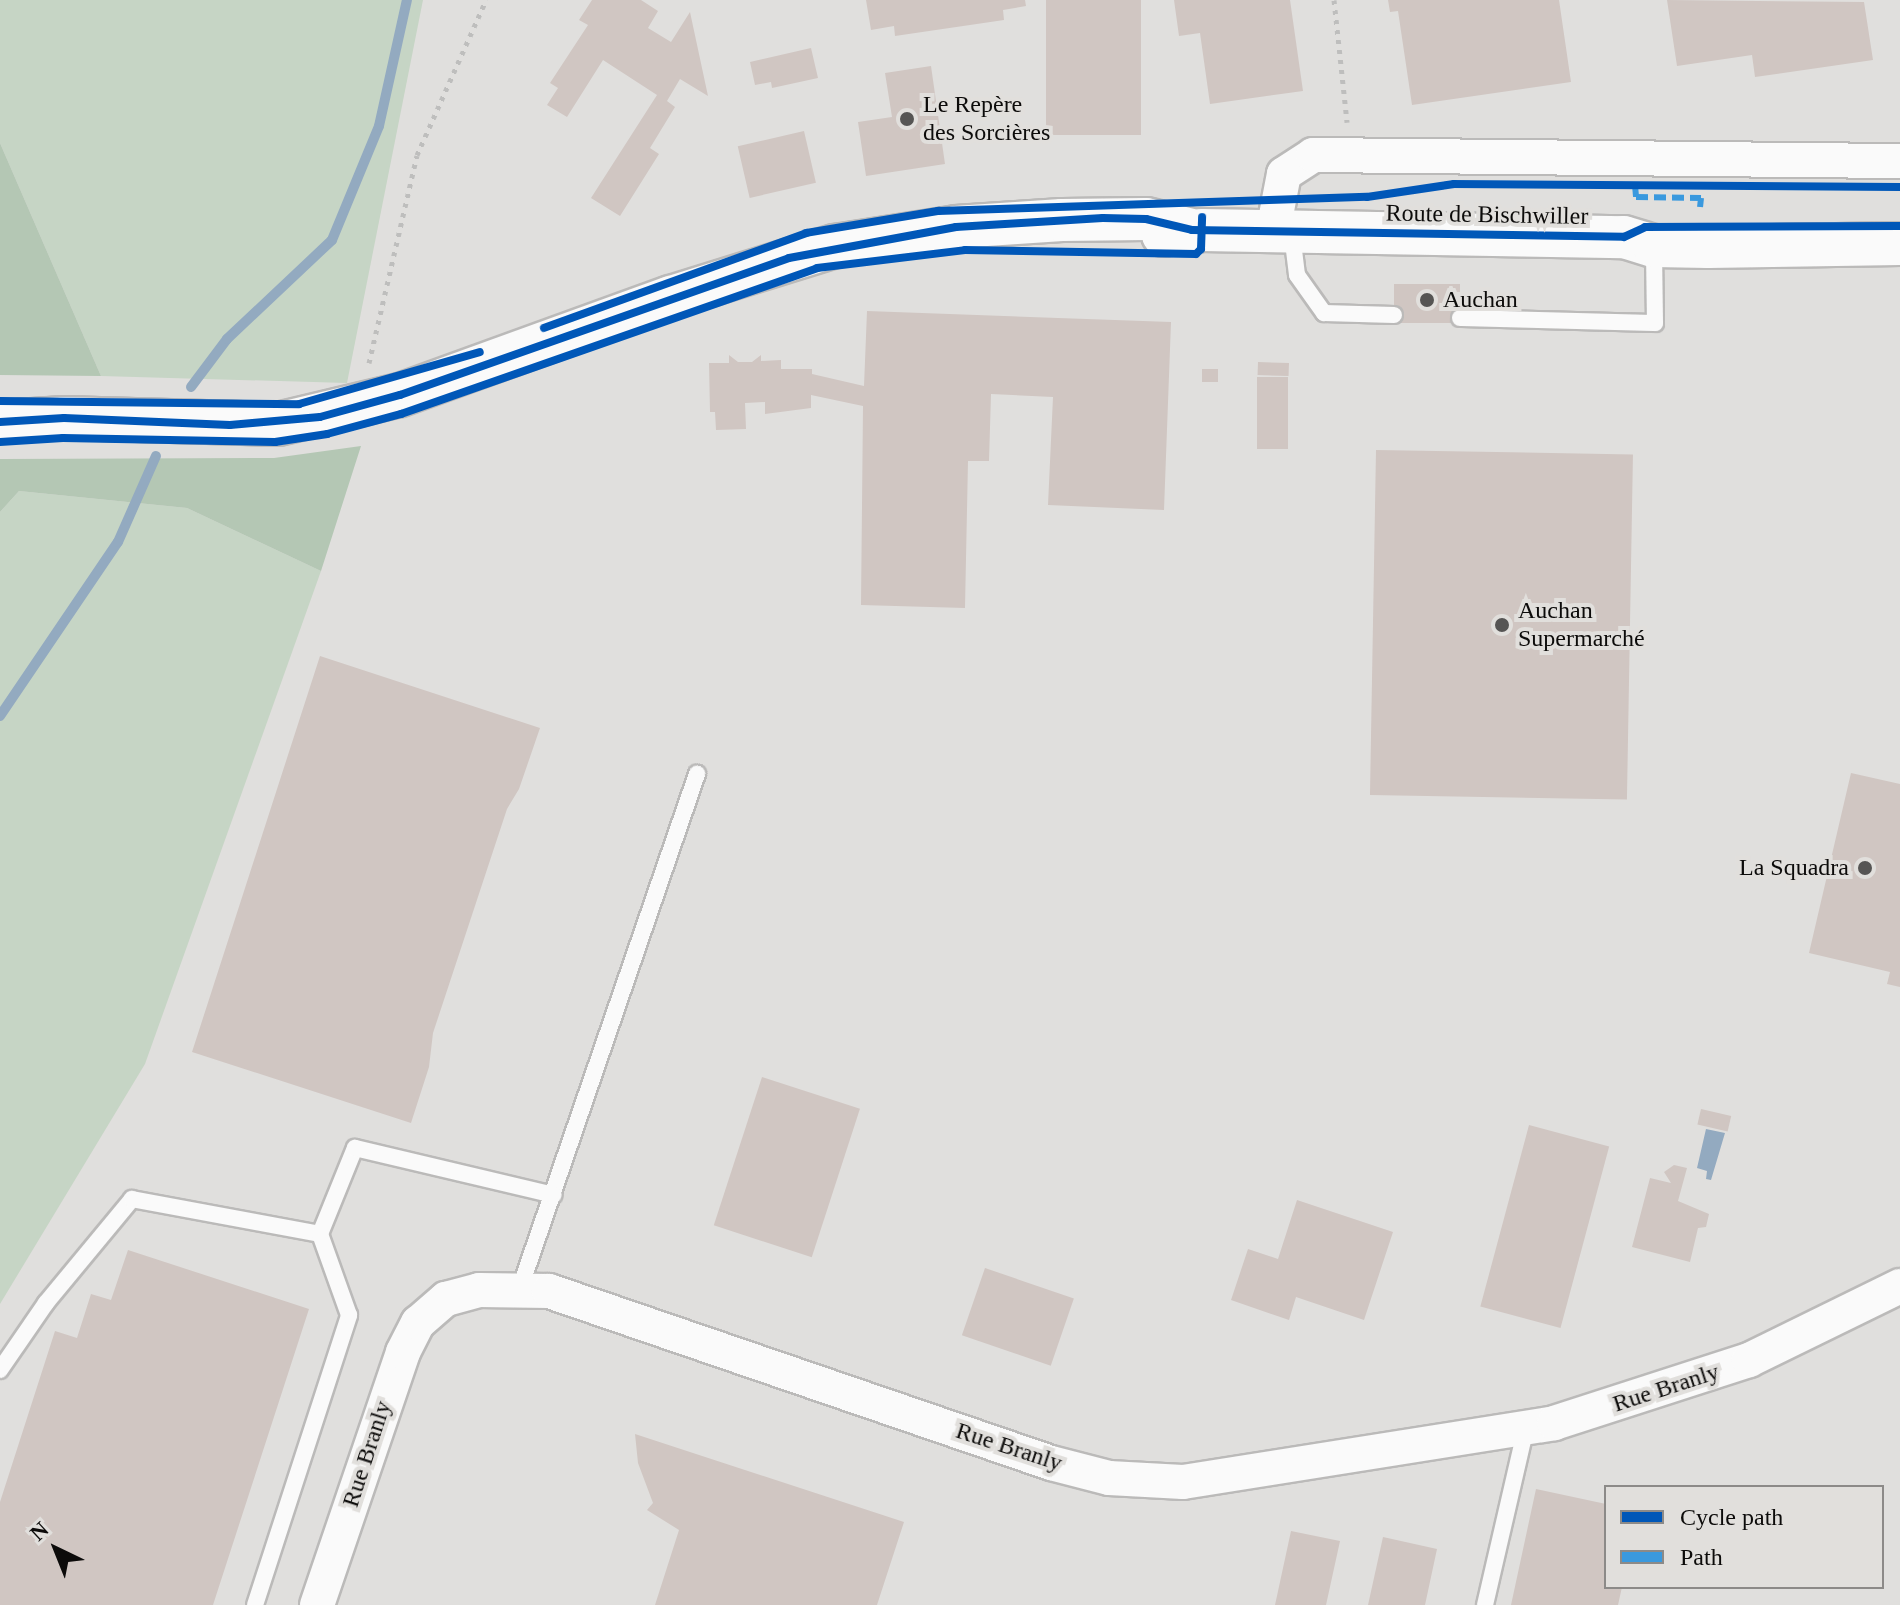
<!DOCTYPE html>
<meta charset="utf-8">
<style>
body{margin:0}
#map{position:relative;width:1900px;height:1605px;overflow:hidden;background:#e0dfdd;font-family:"Times New Roman",serif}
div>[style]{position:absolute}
.green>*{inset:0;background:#c6d5c5}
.forest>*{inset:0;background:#b4c7b4}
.water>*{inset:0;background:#93aac0}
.stream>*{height:10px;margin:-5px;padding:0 5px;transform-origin:5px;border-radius:5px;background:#93aac0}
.building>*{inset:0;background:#d0c6c2;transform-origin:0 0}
.path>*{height:5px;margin-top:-2.5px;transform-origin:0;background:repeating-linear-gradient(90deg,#bebebd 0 4px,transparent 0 10px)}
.roads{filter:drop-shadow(2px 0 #bbbab9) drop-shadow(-2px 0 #bbbab9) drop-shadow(0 2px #bbbab9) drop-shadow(0 -2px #bbbab9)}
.service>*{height:16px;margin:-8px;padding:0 8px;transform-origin:8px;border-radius:8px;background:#fafafa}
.minor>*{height:34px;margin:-17px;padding:0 17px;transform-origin:17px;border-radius:17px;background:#fafafa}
.tertiary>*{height:42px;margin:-21px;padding:0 21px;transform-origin:21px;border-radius:21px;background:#fafafa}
.quiet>*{height:6px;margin-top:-3px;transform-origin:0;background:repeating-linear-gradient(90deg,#3a99de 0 12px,transparent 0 18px)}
.cycleway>*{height:8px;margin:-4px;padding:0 4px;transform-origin:4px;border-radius:4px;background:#0057b8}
.dots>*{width:22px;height:22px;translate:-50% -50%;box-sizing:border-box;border:4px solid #e1dfdc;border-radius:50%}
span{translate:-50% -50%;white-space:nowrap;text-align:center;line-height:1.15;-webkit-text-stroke:8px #e1dfdc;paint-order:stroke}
.poi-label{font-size:24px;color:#0c0b0a}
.left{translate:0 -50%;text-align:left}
.right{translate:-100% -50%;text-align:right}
.street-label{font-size:24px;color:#0c0b0a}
.legend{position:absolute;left:1604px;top:1485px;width:280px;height:104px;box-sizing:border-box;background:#e1dfdc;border:2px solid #8c8a88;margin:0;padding:10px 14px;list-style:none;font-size:24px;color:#0c0b0a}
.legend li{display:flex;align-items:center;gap:16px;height:40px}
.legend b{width:40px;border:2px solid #8c8a88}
.north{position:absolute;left:16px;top:1509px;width:80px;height:80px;-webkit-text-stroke:6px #e1dfdc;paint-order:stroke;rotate:317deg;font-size:22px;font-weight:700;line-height:32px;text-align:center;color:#0c0b0a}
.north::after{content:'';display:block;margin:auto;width:28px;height:36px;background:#0c0b0a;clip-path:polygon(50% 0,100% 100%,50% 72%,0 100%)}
</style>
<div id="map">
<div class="green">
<div style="clip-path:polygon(0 0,423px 0,347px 383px,101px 376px,0 143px)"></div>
<div style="clip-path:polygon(19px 491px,187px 508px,321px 571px,145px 1064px,0 1304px,0 512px)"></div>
</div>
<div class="forest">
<div style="clip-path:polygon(0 143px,101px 376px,0 375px)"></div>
<div style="clip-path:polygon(361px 446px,321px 571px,187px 508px,19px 491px,0 512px,0 459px,274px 458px)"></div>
</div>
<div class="water">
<div style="clip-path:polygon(1706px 1129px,1725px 1133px,1711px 1180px,1706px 1179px,1707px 1171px,1697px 1168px)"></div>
</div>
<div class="stream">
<div style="left:191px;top:387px;width:60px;rotate:-53.1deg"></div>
<div style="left:227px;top:339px;width:144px;rotate:-43.3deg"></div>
<div style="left:332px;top:240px;width:123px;rotate:-67.6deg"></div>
<div style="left:379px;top:126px;width:129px;rotate:-77.5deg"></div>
<div style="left:0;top:716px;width:210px;rotate:-55.9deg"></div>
<div style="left:118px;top:542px;width:94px;rotate:-66.2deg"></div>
</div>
<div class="building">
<div style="clip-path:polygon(592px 0,641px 0,658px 11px,648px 28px,671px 42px,690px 12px,708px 96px,680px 79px,667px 101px,675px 107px,650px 148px,659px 154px,620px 216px,591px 198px,657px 95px,603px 60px,567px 117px,547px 105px,558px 88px,550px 83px,588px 25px,579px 20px)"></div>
<div style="clip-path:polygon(866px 0,1025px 0,1026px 6px,1003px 10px,1004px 20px,895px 36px,894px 26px,871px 30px)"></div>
<div style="left:1046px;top:0;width:95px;height:135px"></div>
<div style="clip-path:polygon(1174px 0,1290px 0,1303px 91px,1210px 104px,1200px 33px,1179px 36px)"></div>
<div style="clip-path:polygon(1388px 0,1559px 0,1571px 82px,1412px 105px,1398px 11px,1390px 12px)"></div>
<div style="clip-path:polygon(1667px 0,1864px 2px,1873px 60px,1755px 77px,1752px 55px,1677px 66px)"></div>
<div style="clip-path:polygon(811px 48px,818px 78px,772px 88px,771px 82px,755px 85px,750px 62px)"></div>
<div style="clip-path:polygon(931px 66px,945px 164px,866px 176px,858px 122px,892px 117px,885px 73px)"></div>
<div style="left:804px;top:131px;width:53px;height:68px;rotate:77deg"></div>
<div style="left:1394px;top:284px;width:66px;height:39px"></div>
<div style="clip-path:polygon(867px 311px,1171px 322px,1164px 510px,1048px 505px,1053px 397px,991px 394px,989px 461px,968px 461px,965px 608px,861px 605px,863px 406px,811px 395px,811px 408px,765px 414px,765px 402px,745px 403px,746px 429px,716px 430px,715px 412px,710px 412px,709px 363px,729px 363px,729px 355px,738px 362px,752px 362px,761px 355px,761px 361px,781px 360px,781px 369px,812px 369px,812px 374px,864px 386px)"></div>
<div style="left:1258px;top:362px;width:31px;height:13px;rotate:2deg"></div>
<div style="left:1202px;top:369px;width:16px;height:13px"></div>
<div style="left:1257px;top:377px;width:31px;height:72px"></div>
<div style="left:1376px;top:450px;width:257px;height:345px;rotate:1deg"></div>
<div style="clip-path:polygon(320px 656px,540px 728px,519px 789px,507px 809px,433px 1033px,429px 1067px,411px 1123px,192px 1052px)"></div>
<div style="clip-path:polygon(1851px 773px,1900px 784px,1900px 987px,1887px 984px,1890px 972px,1809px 953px)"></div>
<div style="left:762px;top:1077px;width:103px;height:156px;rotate:18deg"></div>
<div style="left:1701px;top:1109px;width:31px;height:16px;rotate:13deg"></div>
<div style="left:1529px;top:1125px;width:83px;height:188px;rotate:15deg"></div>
<div style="clip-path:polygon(1674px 1165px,1687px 1168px,1678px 1201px,1709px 1214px,1706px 1227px,1698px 1228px,1690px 1262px,1632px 1247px,1650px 1178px,1671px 1183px,1664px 1172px)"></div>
<div style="clip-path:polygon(1297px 1200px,1393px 1232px,1364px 1320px,1296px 1297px,1289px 1320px,1231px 1300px,1248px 1249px,1278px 1259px)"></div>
<div style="clip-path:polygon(128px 1250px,309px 1309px,213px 1605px,0 1605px,0 1502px,55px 1331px,77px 1338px,91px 1294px,111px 1300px)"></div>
<div style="left:985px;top:1268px;width:94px;height:71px;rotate:19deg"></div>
<div style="clip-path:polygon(635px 1434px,904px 1522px,877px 1605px,655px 1605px,679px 1530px,647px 1510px,653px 1503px,638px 1463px)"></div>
<div style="clip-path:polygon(1536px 1489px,1606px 1504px,1606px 1587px,1622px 1587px,1618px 1605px,1511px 1605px)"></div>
<div style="clip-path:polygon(1291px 1531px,1340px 1541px,1326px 1605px,1275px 1605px)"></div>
<div style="clip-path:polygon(1383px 1537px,1437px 1549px,1425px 1605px,1368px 1605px)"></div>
</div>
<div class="path">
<div style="left:1334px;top:0;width:123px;rotate:83.9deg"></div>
<div style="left:369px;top:363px;width:213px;rotate:-77deg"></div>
<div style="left:417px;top:155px;width:170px;rotate:-66deg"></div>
</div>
<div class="roads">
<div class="service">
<div style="left:1292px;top:234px;width:41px;rotate:83deg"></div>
<div style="left:1297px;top:275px;width:47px;rotate:54.6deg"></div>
<div style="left:1324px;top:313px;width:70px;rotate:1.6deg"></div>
<div style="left:1460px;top:318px;width:195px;rotate:1.5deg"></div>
<div style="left:1655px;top:323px;width:75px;rotate:-90.8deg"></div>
<div style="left:520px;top:1288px;width:544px;rotate:-71deg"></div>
<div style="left:0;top:1370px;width:81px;rotate:-55.5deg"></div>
<div style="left:46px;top:1303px;width:135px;rotate:-50.4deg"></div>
<div style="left:132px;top:1199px;width:191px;rotate:10.5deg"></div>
<div style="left:255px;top:1605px;width:305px;rotate:-72deg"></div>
<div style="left:349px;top:1315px;width:86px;rotate:-109.7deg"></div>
<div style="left:320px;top:1234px;width:93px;rotate:-67.9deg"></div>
<div style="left:355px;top:1148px;width:204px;rotate:13.3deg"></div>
<div style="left:1485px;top:1605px;width:182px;rotate:-77deg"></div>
</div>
<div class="minor">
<div style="left:1273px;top:231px;width:58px;rotate:-79.1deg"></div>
<div style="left:1284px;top:174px;width:35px;rotate:-33deg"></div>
<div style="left:1313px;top:155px;width:587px;rotate:0.59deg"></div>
<div style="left:317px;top:1605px;width:267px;rotate:-71.2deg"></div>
<div style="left:403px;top:1352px;width:33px;rotate:-63deg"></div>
<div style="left:418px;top:1323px;width:37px;rotate:-41deg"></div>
<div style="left:446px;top:1299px;width:34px;rotate:-15deg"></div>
<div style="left:479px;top:1290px;width:70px;rotate:0.8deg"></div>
<div style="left:549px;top:1291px;width:531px;rotate:18.91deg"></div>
<div style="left:1051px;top:1463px;width:60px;rotate:14.5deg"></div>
<div style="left:1109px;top:1478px;width:74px;rotate:3.1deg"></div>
<div style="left:1183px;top:1482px;width:376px;rotate:-9deg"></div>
<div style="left:1554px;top:1423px;width:205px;rotate:-17.9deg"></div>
<div style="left:1749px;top:1360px;width:168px;rotate:-26.1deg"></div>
</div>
<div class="tertiary">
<div style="left:1163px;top:235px;width:39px;rotate:-7deg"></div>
<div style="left:1202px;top:230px;width:422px;rotate:1deg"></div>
<div style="left:1624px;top:237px;width:31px;rotate:17deg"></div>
<div style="left:1654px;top:246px;width:54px;rotate:1.1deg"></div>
<div style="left:1708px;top:247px;width:192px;rotate:-0.9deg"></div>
<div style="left:0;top:422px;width:64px;rotate:-3.6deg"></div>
<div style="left:64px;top:418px;width:214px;rotate:1.6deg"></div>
<div style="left:278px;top:424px;width:125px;rotate:-13.4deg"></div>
<div style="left:400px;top:395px;width:288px;rotate:-19.9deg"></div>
<div style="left:671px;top:297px;width:172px;rotate:-17.3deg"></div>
<div style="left:835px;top:246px;width:122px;rotate:-8.9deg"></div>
<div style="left:956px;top:227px;width:106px;rotate:-3.8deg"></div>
<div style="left:1062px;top:220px;width:84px;rotate:-0.7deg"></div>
<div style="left:1146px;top:219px;width:47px;rotate:13.4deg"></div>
</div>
</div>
<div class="quiet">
<div style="left:1635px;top:185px;width:12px;rotate:85deg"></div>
<div style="left:1636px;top:197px;width:65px;rotate:0.9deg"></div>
<div style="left:1701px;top:198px;width:9px;rotate:96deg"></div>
</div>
<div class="cycleway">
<div style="left:544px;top:328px;width:279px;rotate:-19.9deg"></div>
<div style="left:806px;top:233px;width:134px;rotate:-9.5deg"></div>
<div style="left:938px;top:211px;width:429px;rotate:-1.9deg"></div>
<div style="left:1367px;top:197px;width:88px;rotate:-8.5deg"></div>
<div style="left:1454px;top:184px;width:446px;rotate:0.4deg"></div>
<div style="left:0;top:401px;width:299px;rotate:0.6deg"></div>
<div style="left:299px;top:404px;width:188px;rotate:-16deg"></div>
<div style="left:0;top:422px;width:64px;rotate:-3.6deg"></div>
<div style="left:64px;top:418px;width:166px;rotate:2.4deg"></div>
<div style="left:230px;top:425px;width:90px;rotate:-5.1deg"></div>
<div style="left:320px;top:417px;width:83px;rotate:-15.4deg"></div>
<div style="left:400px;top:395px;width:412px;rotate:-19.4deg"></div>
<div style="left:789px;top:258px;width:170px;rotate:-10.5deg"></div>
<div style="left:956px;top:227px;width:147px;rotate:-3.5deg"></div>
<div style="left:1103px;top:218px;width:43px;rotate:1.3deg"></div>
<div style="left:1146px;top:219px;width:47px;rotate:13.4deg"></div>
<div style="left:1192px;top:230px;width:432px;rotate:0.9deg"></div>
<div style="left:1624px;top:237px;width:23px;rotate:-25deg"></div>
<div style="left:1645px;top:227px;width:255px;rotate:-0.2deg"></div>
<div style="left:0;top:442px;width:63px;rotate:-3.6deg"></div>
<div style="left:63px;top:438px;width:212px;rotate:1.1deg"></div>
<div style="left:275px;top:442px;width:53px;rotate:-8.7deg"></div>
<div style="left:327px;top:434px;width:77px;rotate:-15.1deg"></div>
<div style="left:401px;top:414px;width:441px;rotate:-19.3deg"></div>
<div style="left:817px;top:268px;width:149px;rotate:-6.9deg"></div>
<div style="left:965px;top:250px;width:231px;rotate:1deg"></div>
<div style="left:1196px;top:254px;width:7px;rotate:-45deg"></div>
<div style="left:1201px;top:249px;width:32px;rotate:-88deg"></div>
</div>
<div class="dots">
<div style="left:907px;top:119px;background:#565554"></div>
<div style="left:1427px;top:300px;background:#565554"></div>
<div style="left:1502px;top:625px;background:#565554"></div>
<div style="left:1865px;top:868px;background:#565554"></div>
</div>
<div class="poi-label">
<span class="left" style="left:923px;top:119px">Le Repère<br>des Sorcières</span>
<span class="left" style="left:1443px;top:300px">Auchan</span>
<span class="left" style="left:1518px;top:625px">Auchan<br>Supermarché</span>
<span class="right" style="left:1849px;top:868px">La Squadra</span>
</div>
<div class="street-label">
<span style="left:1487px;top:215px;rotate:1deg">Route de Bischwiller</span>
<span style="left:1666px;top:1388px;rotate:-18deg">Rue Branly</span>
<span style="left:1009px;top:1447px;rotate:18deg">Rue Branly</span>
<span style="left:367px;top:1454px;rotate:-72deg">Rue Branly</span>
</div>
<ul class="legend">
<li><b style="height:10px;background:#0057b8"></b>Cycle path</li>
<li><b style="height:10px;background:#3a99de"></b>Path</li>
</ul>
<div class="north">N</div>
</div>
